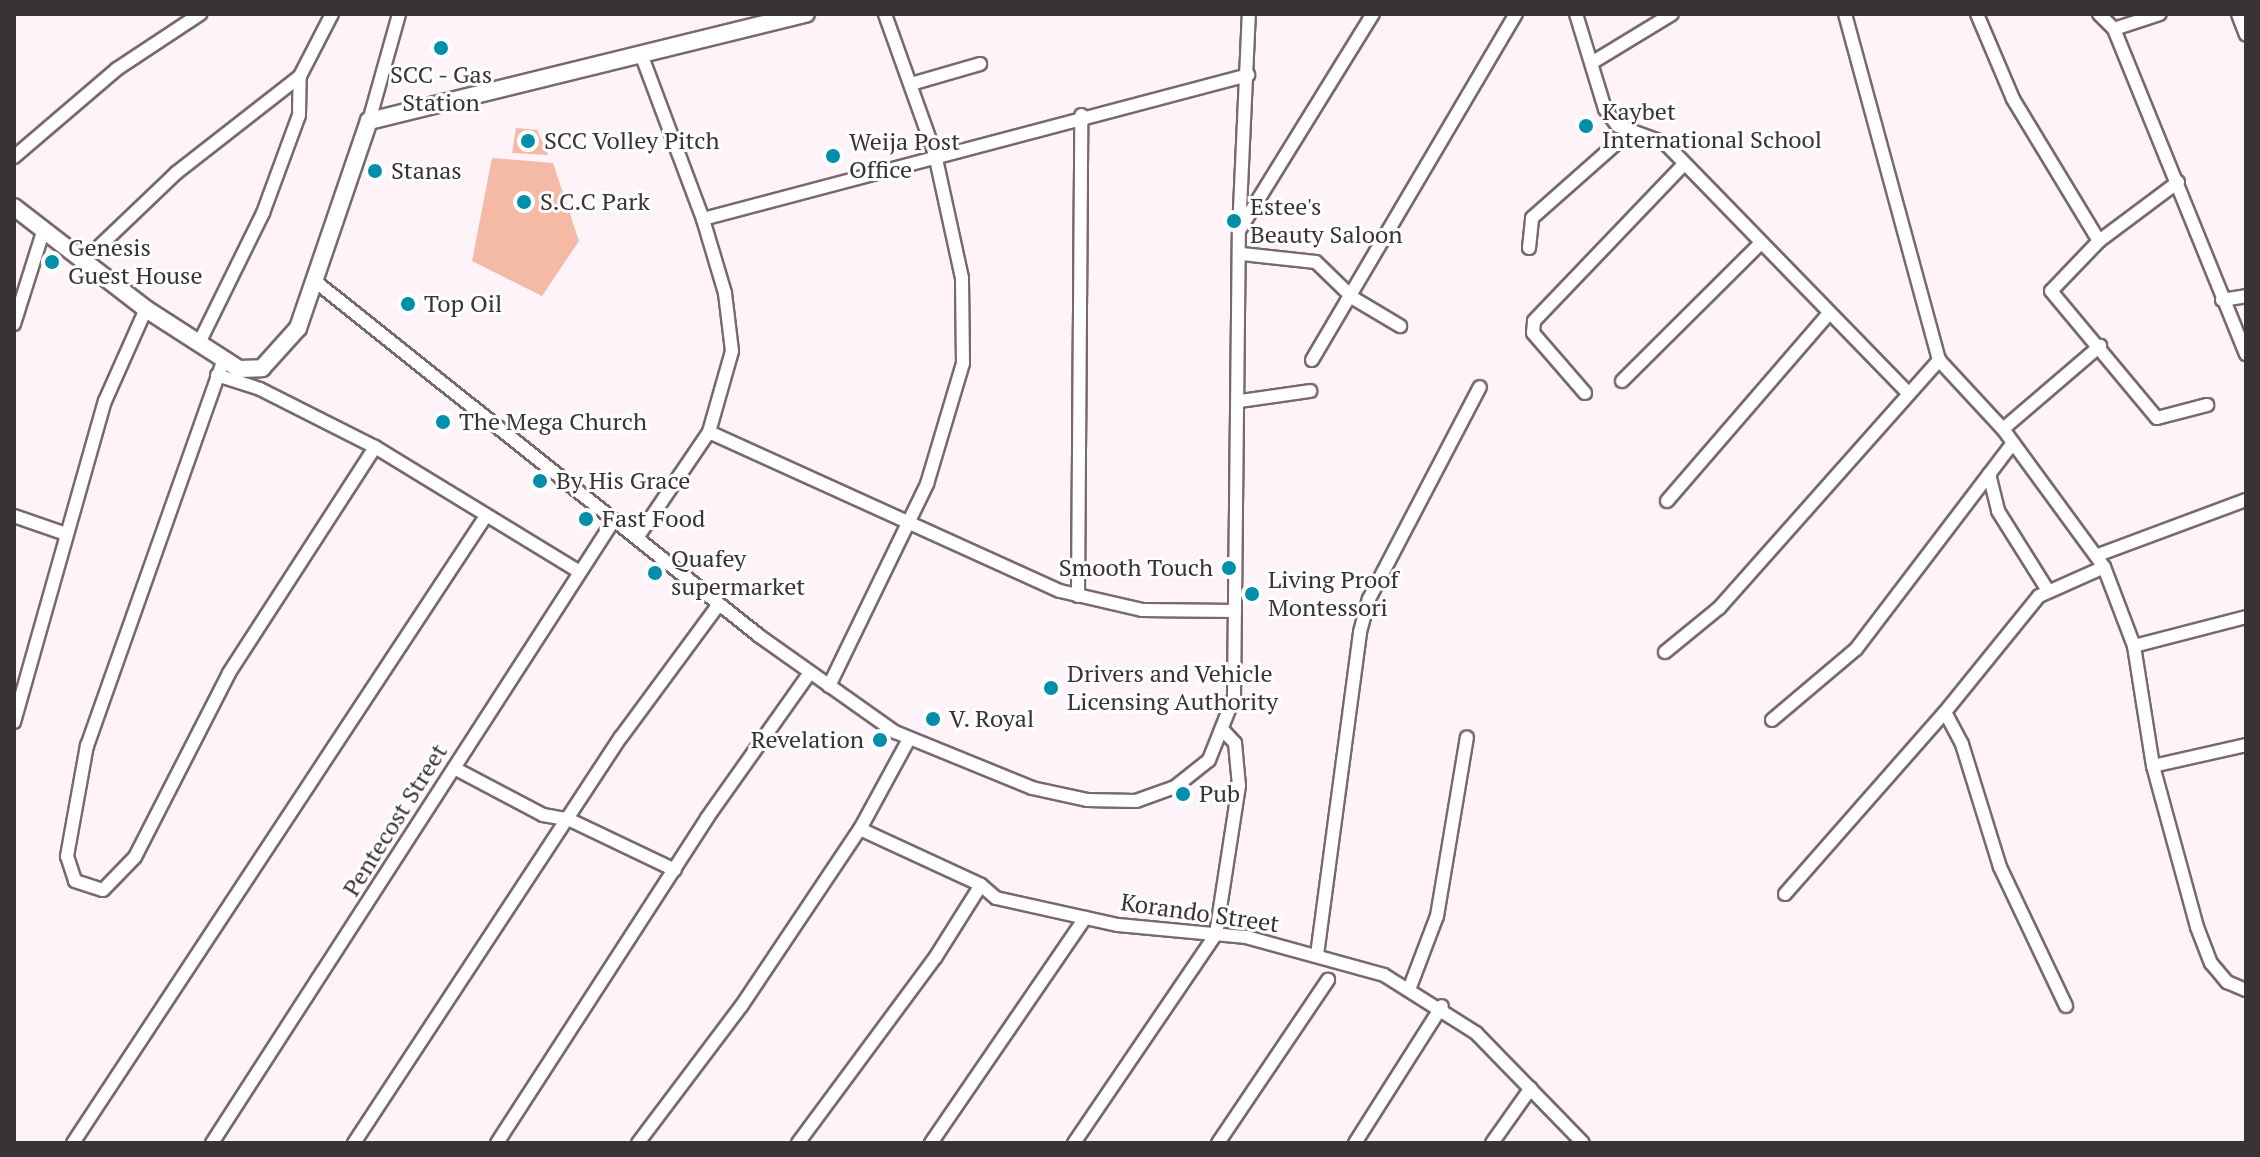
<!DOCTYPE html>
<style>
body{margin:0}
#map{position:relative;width:2260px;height:1157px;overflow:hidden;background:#fef3f8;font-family:"PT Serif",serif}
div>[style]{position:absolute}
.green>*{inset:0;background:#f4baa6}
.roads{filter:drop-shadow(2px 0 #78686f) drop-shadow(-2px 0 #78686f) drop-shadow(0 2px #78686f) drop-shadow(0 -2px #78686f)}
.minor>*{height:12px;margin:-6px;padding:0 6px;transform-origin:6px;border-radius:6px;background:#fff}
.tertiary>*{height:16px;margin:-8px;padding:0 8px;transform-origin:8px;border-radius:8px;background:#fff}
.dots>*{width:22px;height:22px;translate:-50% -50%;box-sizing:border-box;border:4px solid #fff;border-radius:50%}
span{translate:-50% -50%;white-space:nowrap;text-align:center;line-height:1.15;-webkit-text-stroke:6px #fff;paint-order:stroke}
.poi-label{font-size:24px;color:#3a3336}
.left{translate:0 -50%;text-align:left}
.right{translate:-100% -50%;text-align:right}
.street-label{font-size:24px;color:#3a3336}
.frame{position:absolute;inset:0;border:16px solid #3a3336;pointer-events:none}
</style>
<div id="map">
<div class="green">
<div style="clip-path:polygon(516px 128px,537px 130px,548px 155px,512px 153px)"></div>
<div style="clip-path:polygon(492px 158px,553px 163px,579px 241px,542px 296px,472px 261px)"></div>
</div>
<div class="roads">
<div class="minor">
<div style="left:1576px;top:14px;width:99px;rotate:73deg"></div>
<div style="left:1605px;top:109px;width:21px;rotate:53deg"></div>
<div style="left:1618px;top:126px;width:50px;rotate:19.9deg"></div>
<div style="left:1665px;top:143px;width:347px;rotate:45.8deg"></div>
<div style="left:1845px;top:14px;width:359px;rotate:74.8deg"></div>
<div style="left:1939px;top:360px;width:94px;rotate:47.2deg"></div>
<div style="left:2003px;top:429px;width:171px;rotate:53.8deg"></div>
<div style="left:2104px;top:567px;width:85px;rotate:69.2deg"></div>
<div style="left:2134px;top:646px;width:121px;rotate:81deg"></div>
<div style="left:2153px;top:766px;width:167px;rotate:74.7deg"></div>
<div style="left:2197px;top:927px;width:39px;rotate:69deg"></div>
<div style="left:2211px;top:963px;width:25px;rotate:50deg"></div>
<div style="left:2227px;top:982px;width:21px;rotate:23deg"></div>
<div style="left:1977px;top:14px;width:92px;rotate:67deg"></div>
<div style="left:2013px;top:99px;width:166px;rotate:58.8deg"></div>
<div style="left:2099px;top:14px;width:21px;rotate:45deg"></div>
<div style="left:2114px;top:29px;width:48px;rotate:-18.1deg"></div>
<div style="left:2238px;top:14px;width:22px;rotate:69deg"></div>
<div style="left:2114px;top:29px;width:351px;rotate:67.9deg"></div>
<div style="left:1593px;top:62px;width:92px;rotate:-31.3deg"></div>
<div style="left:911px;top:84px;width:72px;rotate:-16.2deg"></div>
<div style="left:369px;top:121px;width:111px;rotate:-74.3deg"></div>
<div style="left:14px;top:157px;width:135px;rotate:-40.5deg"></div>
<div style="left:117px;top:69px;width:100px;rotate:-33.5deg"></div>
<div style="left:2178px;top:182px;width:99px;rotate:143.2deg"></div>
<div style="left:2099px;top:241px;width:69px;rotate:133.8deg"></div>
<div style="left:2051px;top:291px;width:165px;rotate:50.2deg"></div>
<div style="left:2157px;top:418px;width:52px;rotate:-14.6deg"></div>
<div style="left:703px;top:219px;width:564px;rotate:-14.8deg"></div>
<div style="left:1240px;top:229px;width:253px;rotate:-58.3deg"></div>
<div style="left:1529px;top:248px;width:30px;rotate:-84deg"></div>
<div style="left:1532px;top:218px;width:128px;rotate:-41.5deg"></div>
<div style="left:1242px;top:254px;width:74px;rotate:6.2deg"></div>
<div style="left:1316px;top:262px;width:52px;rotate:44.2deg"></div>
<div style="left:1353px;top:298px;width:55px;rotate:30.8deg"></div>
<div style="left:83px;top:262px;width:129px;rotate:-43.7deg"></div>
<div style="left:176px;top:173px;width:157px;rotate:-38deg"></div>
<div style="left:316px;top:282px;width:566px;rotate:38.61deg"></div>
<div style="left:758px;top:635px;width:168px;rotate:35.3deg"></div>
<div style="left:895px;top:732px;width:148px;rotate:22.2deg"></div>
<div style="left:1032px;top:788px;width:56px;rotate:12.3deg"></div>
<div style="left:1087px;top:800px;width:49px;rotate:1.2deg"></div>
<div style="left:1136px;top:801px;width:41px;rotate:-19.7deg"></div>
<div style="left:1175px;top:787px;width:43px;rotate:-38.5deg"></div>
<div style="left:1209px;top:760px;width:68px;rotate:-68.4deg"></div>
<div style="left:1234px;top:697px;width:466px;rotate:-89.4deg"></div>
<div style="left:1239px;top:231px;width:217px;rotate:-87.4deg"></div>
<div style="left:2222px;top:300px;width:24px;rotate:-9deg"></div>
<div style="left:14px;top:324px;width:100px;rotate:-72.5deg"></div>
<div style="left:200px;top:341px;width:143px;rotate:-63.8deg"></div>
<div style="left:263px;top:213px;width:104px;rotate:-69.8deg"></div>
<div style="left:299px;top:115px;width:39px;rotate:-89deg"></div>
<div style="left:300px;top:76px;width:70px;rotate:-62.7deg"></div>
<div style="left:224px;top:359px;width:410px;rotate:109.5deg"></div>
<div style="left:87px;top:745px;width:113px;rotate:100.2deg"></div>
<div style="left:67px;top:856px;width:26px;rotate:72deg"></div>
<div style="left:75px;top:881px;width:29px;rotate:18deg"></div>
<div style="left:103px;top:890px;width:46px;rotate:-45.9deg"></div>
<div style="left:135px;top:857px;width:207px;rotate:-62.9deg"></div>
<div style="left:229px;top:673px;width:269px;rotate:-57.1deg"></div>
<div style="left:1312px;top:360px;width:402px;rotate:-59.5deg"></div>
<div style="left:217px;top:375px;width:45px;rotate:18deg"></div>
<div style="left:260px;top:389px;width:129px;rotate:26.8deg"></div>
<div style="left:375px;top:447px;width:238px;rotate:31.4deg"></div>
<div style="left:1622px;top:381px;width:194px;rotate:-44.8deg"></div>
<div style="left:1585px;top:393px;width:79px;rotate:-130.9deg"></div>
<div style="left:1533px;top:333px;width:12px;rotate:-85deg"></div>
<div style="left:1534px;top:321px;width:214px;rotate:-46.3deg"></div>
<div style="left:1240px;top:401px;width:71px;rotate:-8.1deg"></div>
<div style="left:2003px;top:429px;width:128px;rotate:-40.6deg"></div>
<div style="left:709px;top:432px;width:385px;rotate:24.4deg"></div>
<div style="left:1060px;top:591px;width:84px;rotate:13deg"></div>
<div style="left:1142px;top:610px;width:93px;rotate:0.6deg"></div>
<div style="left:1989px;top:474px;width:38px;rotate:76deg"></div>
<div style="left:1998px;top:511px;width:92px;rotate:57.9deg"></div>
<div style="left:1667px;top:501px;width:248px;rotate:-49.2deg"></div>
<div style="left:14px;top:516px;width:55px;rotate:19.1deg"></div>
<div style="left:637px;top:538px;width:128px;rotate:-55.8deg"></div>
<div style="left:709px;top:432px;width:84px;rotate:-74.1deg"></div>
<div style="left:732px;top:351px;width:58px;rotate:-96.9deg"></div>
<div style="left:725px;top:293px;width:77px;rotate:-106.6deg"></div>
<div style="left:703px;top:219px;width:173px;rotate:-110.6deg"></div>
<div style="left:2098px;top:555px;width:158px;rotate:-20.4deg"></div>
<div style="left:1078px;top:596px;width:481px;rotate:-89.6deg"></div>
<div style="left:2134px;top:646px;width:116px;rotate:-14.5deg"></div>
<div style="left:1665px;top:652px;width:70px;rotate:-39.2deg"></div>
<div style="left:1719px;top:608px;width:332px;rotate:-48.4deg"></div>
<div style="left:829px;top:686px;width:225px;rotate:-64.1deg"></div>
<div style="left:927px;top:484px;width:126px;rotate:-73.4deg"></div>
<div style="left:963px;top:363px;width:85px;rotate:-90.7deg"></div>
<div style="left:962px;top:278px;width:127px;rotate:-102.3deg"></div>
<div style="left:935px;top:154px;width:149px;rotate:-109.7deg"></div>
<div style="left:1772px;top:720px;width:110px;rotate:-40.2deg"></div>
<div style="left:1856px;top:649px;width:259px;rotate:-52.7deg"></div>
<div style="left:14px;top:722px;width:334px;rotate:-74.2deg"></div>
<div style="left:105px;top:401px;width:101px;rotate:-66deg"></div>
<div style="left:2153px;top:766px;width:95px;rotate:-12.7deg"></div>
<div style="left:454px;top:768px;width:101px;rotate:27.8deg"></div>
<div style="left:543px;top:815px;width:27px;rotate:10deg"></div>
<div style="left:570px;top:820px;width:116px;rotate:25.5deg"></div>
<div style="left:860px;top:829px;width:133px;rotate:24.8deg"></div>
<div style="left:981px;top:885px;width:20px;rotate:41deg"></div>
<div style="left:996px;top:898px;width:125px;rotate:12.5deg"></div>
<div style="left:1118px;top:925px;width:129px;rotate:5.4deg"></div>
<div style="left:1246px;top:937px;width:143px;rotate:15.4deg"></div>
<div style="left:1384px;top:975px;width:109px;rotate:32.2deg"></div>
<div style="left:1476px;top:1033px;width:153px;rotate:45.8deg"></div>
<div style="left:1785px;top:894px;width:242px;rotate:-48.7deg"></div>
<div style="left:1317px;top:955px;width:326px;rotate:-82.4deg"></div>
<div style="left:1360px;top:632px;width:34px;rotate:-75deg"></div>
<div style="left:1369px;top:599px;width:239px;rotate:-62.4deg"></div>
<div style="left:1410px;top:987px;width:76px;rotate:-69.2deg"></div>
<div style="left:1437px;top:916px;width:181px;rotate:-80.5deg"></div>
<div style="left:2066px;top:1006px;width:154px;rotate:-115.4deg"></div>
<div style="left:2000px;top:867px;width:129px;rotate:-107.2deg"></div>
<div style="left:1962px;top:744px;width:36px;rotate:-118deg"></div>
<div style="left:1945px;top:712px;width:149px;rotate:-51deg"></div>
<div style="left:2039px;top:596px;width:71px;rotate:-24deg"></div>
<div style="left:73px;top:1143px;width:751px;rotate:-56.63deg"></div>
<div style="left:212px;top:1143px;width:741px;rotate:-57.17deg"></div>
<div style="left:354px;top:1143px;width:486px;rotate:-56.7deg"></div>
<div style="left:621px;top:737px;width:165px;rotate:-53.6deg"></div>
<div style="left:497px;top:1143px;width:387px;rotate:-57.1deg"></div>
<div style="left:707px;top:818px;width:176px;rotate:-54.7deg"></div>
<div style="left:638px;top:1143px;width:173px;rotate:-53deg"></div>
<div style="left:742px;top:1005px;width:212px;rotate:-56.2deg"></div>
<div style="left:860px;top:829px;width:102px;rotate:-61.4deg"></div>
<div style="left:798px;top:1143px;width:230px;rotate:-53.5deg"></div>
<div style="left:935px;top:958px;width:86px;rotate:-57.8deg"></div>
<div style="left:931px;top:1143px;width:273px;rotate:-55.6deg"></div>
<div style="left:1074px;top:1143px;width:253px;rotate:-55.8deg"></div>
<div style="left:1216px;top:934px;width:150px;rotate:-81.2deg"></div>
<div style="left:1239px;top:786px;width:43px;rotate:-95.3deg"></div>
<div style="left:1235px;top:743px;width:16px;rotate:-133deg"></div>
<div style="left:1218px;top:1143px;width:197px;rotate:-56deg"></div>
<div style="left:1355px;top:1143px;width:162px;rotate:-57.6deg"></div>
<div style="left:1492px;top:1143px;width:67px;rotate:-54.7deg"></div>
</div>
<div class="tertiary">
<div style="left:14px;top:207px;width:167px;rotate:37.7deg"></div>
<div style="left:146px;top:309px;width:111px;rotate:32.8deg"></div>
<div style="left:239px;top:369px;width:23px;rotate:-2deg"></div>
<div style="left:262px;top:368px;width:54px;rotate:-48deg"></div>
<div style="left:298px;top:328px;width:219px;rotate:-71.1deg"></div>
<div style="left:369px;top:121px;width:450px;rotate:-13.8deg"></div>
</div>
</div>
<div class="dots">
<div style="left:441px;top:48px;background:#008fab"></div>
<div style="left:1586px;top:126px;background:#008fab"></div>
<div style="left:528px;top:141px;background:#008fab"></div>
<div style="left:833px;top:156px;background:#008fab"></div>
<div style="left:375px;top:171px;background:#008fab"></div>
<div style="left:524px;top:202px;background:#008fab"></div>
<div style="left:1234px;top:221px;background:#008fab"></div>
<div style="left:52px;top:262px;background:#008fab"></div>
<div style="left:408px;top:304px;background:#008fab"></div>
<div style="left:443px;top:422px;background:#008fab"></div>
<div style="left:540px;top:481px;background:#008fab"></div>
<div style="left:586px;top:519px;background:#008fab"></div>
<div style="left:1229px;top:568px;background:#008fab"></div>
<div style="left:655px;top:573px;background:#008fab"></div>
<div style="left:1252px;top:594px;background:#008fab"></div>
<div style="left:1051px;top:688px;background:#008fab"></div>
<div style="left:933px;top:719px;background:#008fab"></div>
<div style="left:880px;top:740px;background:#008fab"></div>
<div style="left:1183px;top:794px;background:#008fab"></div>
</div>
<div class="poi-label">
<span style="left:441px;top:89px">SCC - Gas<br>Station</span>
<span class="left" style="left:1602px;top:126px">Kaybet<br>International School</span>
<span class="left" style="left:544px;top:141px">SCC Volley Pitch</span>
<span class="left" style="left:849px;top:156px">Weija Post<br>Office</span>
<span class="left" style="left:391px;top:171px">Stanas</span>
<span class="left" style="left:540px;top:202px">S.C.C Park</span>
<span class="left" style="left:1250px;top:221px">Estee's<br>Beauty Saloon</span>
<span class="left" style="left:68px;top:262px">Genesis<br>Guest House</span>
<span class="left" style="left:424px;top:304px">Top Oil</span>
<span class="left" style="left:459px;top:422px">The Mega Church</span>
<span class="left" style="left:556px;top:481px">By His Grace</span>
<span class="left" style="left:602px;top:519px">Fast Food</span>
<span class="left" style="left:671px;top:573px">Quafey<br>supermarket</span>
<span class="right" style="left:1213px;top:568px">Smooth Touch</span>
<span class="left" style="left:1268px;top:594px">Living Proof<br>Montessori</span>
<span class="left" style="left:1067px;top:688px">Drivers and Vehicle<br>Licensing Authority</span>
<span class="left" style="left:949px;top:719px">V. Royal</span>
<span class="right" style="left:864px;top:740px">Revelation</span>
<span class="left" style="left:1199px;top:794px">Pub</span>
</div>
<div class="street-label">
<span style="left:395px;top:820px;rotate:-58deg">Pentecost Street</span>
<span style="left:1200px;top:913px;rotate:8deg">Korando Street</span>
</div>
<div class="frame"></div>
</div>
